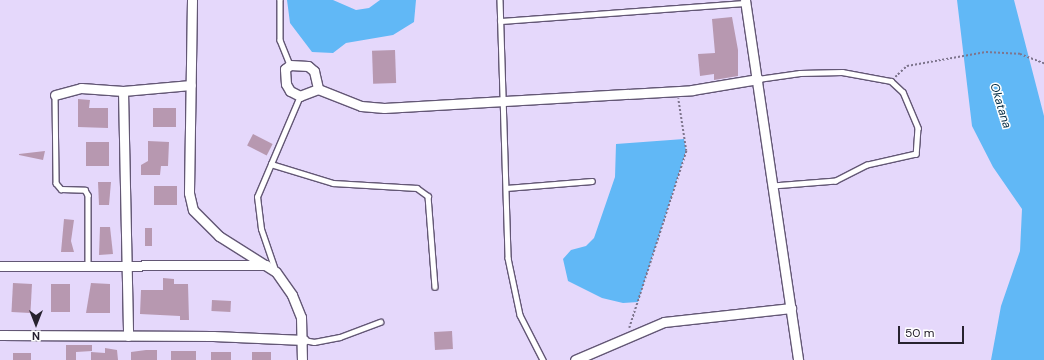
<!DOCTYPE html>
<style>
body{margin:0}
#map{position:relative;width:1044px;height:360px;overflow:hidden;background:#e5d8fb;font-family:"DM Sans",sans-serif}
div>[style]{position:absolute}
.water>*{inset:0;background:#61b8f6}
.building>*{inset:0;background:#b798b0;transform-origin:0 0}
.path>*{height:1.5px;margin-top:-0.75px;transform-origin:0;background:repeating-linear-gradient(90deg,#7e758d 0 2px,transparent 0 4px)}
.roads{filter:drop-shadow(1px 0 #635775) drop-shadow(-1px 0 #635775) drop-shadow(0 1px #635775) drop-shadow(0 -1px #635775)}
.lane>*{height:4.5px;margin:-2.25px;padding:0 2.25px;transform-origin:2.25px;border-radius:2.25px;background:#fff}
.street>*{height:9px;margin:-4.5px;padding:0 4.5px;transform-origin:4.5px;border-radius:4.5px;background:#fff}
span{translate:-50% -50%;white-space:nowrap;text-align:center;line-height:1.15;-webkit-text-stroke:3px #fff;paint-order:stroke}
.water-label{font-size:12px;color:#052c44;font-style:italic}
.north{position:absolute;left:16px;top:304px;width:40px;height:40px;-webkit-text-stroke:3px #fff;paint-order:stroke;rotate:180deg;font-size:11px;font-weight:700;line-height:16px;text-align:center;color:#27222f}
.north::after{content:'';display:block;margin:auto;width:14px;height:18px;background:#27222f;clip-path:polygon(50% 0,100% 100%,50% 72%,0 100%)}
.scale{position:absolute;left:898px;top:326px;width:66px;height:18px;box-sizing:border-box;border:2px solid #27222f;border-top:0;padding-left:5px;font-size:12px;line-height:14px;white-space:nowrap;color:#27222f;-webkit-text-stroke:3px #fff;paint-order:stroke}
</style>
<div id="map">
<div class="water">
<div style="clip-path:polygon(287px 0,333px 0,356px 10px,369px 8px,380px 0,416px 0,414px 22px,393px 35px,346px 43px,333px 53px,312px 52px,290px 23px)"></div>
<div style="clip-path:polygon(957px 0,1014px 0,1044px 116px,1044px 360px,991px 360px,1001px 306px,1020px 251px,1022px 209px,993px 167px,972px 126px)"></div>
<div style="clip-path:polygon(684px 139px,686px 151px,638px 302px,623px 303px,602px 298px,568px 281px,563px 259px,571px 250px,586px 246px,594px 238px,615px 177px,616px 144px)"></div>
</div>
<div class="building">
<div style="clip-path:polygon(732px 17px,738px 50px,738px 76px,714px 80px,714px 74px,700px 76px,698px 54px,715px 53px,712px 19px)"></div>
<div style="left:395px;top:50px;width:33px;height:23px;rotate:88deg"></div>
<div style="clip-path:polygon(78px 99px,90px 100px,89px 108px,108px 108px,108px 128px,78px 127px)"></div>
<div style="left:153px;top:108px;width:23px;height:19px"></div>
<div style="left:253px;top:134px;width:22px;height:13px;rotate:27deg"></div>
<div style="clip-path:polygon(148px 141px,169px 142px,168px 166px,161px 166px,160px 175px,141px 175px,141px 165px,148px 161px)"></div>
<div style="left:86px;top:142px;width:23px;height:24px"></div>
<div style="clip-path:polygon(45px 151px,43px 160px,19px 155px,19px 154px)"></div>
<div style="clip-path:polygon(98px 182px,111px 182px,109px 205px,99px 205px)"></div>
<div style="left:154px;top:186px;width:23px;height:19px"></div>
<div style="clip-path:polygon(64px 219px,74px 220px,71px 241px,74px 252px,61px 252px)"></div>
<div style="clip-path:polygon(100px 227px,110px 227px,113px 254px,99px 255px)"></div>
<div style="left:145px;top:228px;width:7px;height:18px"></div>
<div style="clip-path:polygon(163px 278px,174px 279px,174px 284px,188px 284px,189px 320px,180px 320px,180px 316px,140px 314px,141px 290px,163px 290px)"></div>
<div style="left:13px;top:283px;width:19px;height:29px;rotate:3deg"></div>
<div style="clip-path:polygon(91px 283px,110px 284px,110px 313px,86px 313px)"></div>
<div style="left:51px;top:284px;width:19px;height:28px"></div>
<div style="left:212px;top:300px;width:19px;height:11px;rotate:3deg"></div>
<div style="left:452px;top:331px;width:18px;height:18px;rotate:87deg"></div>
<div style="clip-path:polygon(66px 345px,92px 345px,92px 351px,76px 352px,76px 360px,66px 360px)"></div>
<div style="clip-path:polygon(105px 348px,117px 350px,118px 360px,91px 360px,91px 352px,105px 353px)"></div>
<div style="clip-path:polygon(146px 350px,157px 350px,157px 360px,131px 360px,131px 352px)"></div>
<div style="left:196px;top:351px;width:9px;height:25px;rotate:90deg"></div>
<div style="left:211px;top:352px;width:20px;height:8px"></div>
<div style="left:252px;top:352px;width:19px;height:8px"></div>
<div style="left:13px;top:353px;width:18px;height:7px"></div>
</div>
<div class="path">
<div style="left:895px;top:77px;width:16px;rotate:-43deg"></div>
<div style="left:907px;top:66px;width:80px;rotate:-10deg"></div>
<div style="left:986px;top:52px;width:34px;rotate:3deg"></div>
<div style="left:1020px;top:54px;width:26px;rotate:21deg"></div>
<div style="left:629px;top:328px;width:186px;rotate:-72.1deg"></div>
<div style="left:686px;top:151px;width:53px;rotate:-98.7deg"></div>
</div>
<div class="roads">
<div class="lane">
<div style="left:280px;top:0;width:40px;rotate:90deg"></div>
<div style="left:280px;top:40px;width:27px;rotate:68deg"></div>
<div style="left:500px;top:0;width:258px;rotate:88.2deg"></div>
<div style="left:508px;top:258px;width:58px;rotate:78.1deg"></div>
<div style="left:520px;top:315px;width:51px;rotate:62.9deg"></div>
<div style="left:500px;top:21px;width:246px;rotate:-4.2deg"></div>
<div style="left:758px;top:79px;width:42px;rotate:-8.1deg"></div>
<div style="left:800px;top:73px;width:42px;rotate:-1.4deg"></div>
<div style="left:842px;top:72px;width:50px;rotate:10.4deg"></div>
<div style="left:891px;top:81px;width:16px;rotate:43deg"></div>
<div style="left:903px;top:92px;width:39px;rotate:67deg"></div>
<div style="left:918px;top:128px;width:26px;rotate:94deg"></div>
<div style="left:916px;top:154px;width:50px;rotate:167.3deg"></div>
<div style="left:867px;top:165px;width:35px;rotate:153deg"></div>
<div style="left:836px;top:181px;width:63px;rotate:175.5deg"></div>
<div style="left:55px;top:95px;width:88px;rotate:89.3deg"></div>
<div style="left:56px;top:183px;width:8px;rotate:50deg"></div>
<div style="left:61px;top:189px;width:24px;rotate:2deg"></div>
<div style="left:85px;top:190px;width:6px;rotate:59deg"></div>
<div style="left:88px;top:195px;width:71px;rotate:90deg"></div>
<div style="left:271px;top:164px;width:74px;rotate:-66.9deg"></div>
<div style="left:506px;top:188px;width:86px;rotate:-4.7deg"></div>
<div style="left:275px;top:270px;width:43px;rotate:-108.9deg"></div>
<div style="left:261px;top:229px;width:32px;rotate:-97deg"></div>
<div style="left:257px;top:197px;width:36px;rotate:-67deg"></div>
<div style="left:271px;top:164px;width:65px;rotate:17deg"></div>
<div style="left:333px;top:183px;width:84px;rotate:3.4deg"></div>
<div style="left:417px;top:188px;width:14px;rotate:36deg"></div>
<div style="left:428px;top:196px;width:91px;rotate:85.6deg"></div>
<div style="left:304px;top:340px;width:10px;rotate:11deg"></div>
<div style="left:314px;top:342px;width:26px;rotate:-11deg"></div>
<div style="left:340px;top:337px;width:43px;rotate:-20.6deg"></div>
</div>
<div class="street">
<div style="left:192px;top:0;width:193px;rotate:90.9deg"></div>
<div style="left:189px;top:193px;width:17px;rotate:77deg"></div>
<div style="left:193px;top:210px;width:37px;rotate:45deg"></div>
<div style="left:219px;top:236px;width:67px;rotate:32.3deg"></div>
<div style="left:276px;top:272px;width:28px;rotate:55deg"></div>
<div style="left:292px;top:295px;width:24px;rotate:68deg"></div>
<div style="left:301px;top:317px;width:43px;rotate:88.7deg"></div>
<div style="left:745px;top:0;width:364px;rotate:81.6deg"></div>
<div style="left:318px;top:89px;width:19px;rotate:159deg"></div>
<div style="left:300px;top:96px;width:11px;rotate:-153deg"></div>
<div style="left:290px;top:91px;width:8px;rotate:-120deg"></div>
<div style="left:286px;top:84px;width:15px;rotate:-94deg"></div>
<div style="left:285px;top:69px;width:6px;rotate:-39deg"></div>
<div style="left:290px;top:65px;width:18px;rotate:3deg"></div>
<div style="left:308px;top:66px;width:8px;rotate:40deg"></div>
<div style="left:314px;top:71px;width:18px;rotate:77deg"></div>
<div style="left:318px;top:89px;width:46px;rotate:21.6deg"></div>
<div style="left:361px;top:106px;width:23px;rotate:5deg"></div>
<div style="left:384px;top:108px;width:309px;rotate:-3.3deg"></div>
<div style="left:692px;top:90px;width:67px;rotate:-9.5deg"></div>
<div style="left:123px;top:91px;width:245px;rotate:88.8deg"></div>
<div style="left:55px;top:95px;width:27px;rotate:-15deg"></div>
<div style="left:81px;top:88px;width:42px;rotate:4.1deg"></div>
<div style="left:123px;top:91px;width:68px;rotate:-5deg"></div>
<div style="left:0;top:266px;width:266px;rotate:-0.2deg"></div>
<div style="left:0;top:335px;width:213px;rotate:0.3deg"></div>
<div style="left:213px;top:336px;width:91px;rotate:2.5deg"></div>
<div style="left:575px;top:360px;width:97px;rotate:-23.1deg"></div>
<div style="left:664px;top:322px;width:128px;rotate:-6.3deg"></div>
</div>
</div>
<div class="water-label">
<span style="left:1000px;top:106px;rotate:73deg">Okatana</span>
</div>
<div class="north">N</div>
<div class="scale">50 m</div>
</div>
